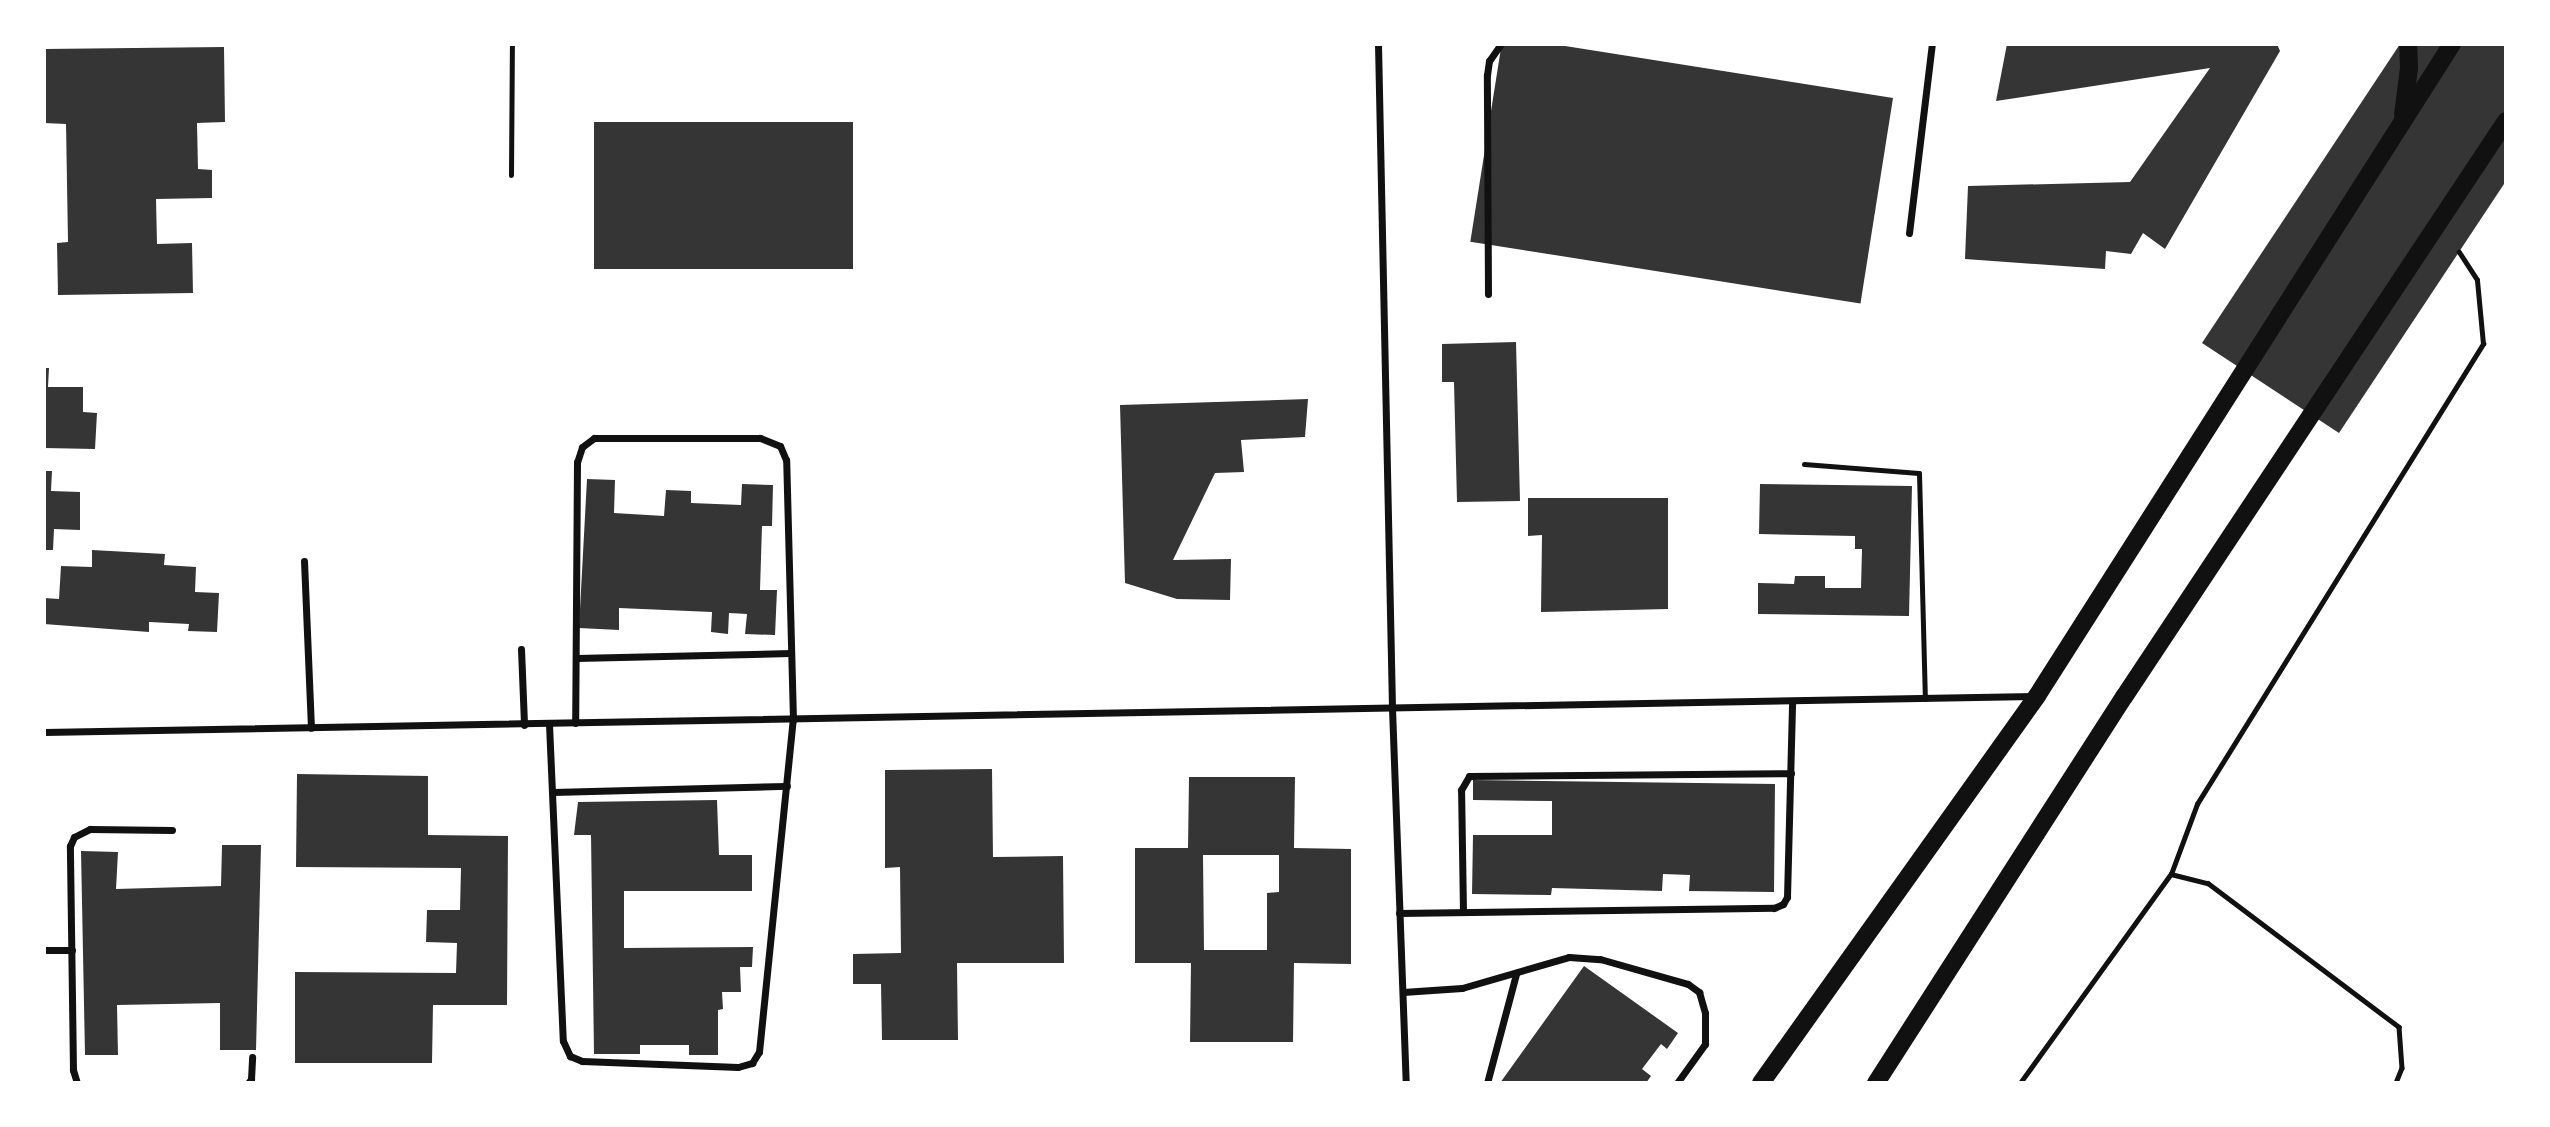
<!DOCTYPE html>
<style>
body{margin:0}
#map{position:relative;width:2550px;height:1127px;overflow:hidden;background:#fff;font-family:"Noto Serif",serif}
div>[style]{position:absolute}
.building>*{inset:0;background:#353535;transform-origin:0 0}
.path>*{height:4.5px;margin:-2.25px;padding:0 2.25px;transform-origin:2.25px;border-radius:2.25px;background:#111}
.service>*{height:5px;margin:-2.5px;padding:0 2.5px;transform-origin:2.5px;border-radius:2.5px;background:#111}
.minor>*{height:7px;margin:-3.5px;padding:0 3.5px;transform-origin:3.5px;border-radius:3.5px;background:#111}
.primary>*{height:18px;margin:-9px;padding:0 9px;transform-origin:9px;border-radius:9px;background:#111}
span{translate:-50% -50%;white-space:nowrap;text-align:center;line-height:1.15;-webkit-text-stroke:5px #fff;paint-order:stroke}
.frame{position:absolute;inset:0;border:46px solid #fff;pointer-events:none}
</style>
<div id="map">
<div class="building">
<div style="clip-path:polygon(2007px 44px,2277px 44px,2280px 51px,2165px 249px,2143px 233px,2131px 254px,2106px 251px,2105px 269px,1965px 259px,1968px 186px,2130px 182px,2210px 68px,1996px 101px)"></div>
<div style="clip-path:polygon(2400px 44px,2506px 44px,2506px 181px,2339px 433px,2202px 343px)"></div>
<div style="clip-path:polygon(224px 47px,225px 122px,197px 123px,198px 169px,212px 170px,212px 198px,156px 199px,157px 244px,192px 243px,193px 293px,58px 295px,57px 243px,68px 242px,66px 124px,44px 123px,44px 49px)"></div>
<div style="left:1893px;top:98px;width:208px;height:395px;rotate:99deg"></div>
<div style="left:594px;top:122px;width:259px;height:147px"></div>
<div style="clip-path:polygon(1516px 342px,1520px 501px,1457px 502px,1454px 382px,1442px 382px,1442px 344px)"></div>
<div style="clip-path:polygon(44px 368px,49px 368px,48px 387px,83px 387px,83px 412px,97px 413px,95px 449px,44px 448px)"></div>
<div style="clip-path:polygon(1308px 399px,1305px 437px,1241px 440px,1244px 472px,1215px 473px,1173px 560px,1231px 559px,1230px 600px,1177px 599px,1125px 583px,1120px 405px)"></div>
<div style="clip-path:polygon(44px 471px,52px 471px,51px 491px,80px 492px,80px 530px,54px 529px,53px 550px,44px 550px)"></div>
<div style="clip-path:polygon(587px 479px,615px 480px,614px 513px,664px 516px,666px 490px,691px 491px,691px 503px,741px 505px,742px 484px,773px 485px,772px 526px,762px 526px,760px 590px,777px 590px,775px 635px,745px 634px,747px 614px,729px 613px,728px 634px,711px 632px,712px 612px,619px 608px,619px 630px,579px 628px)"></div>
<div style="clip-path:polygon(1760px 484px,1912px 486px,1909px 616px,1758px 614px,1758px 583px,1794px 584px,1795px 576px,1825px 576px,1825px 588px,1861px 588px,1862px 549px,1855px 549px,1855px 536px,1759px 534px)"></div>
<div style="clip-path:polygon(1528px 498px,1668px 498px,1668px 609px,1541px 612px,1542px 535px,1528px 536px)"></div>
<div style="clip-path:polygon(92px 550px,165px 554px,164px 565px,196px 567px,195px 592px,219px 593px,217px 632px,188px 631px,189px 624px,149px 622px,149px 632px,44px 624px,44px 598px,59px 599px,61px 566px,92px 567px)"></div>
<div style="clip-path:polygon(992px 769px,993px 857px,1063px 856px,1064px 963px,957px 963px,958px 1040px,882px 1040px,881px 984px,853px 984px,853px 954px,901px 953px,900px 867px,885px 868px,885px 770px)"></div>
<div style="clip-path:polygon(297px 774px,428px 776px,428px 835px,508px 836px,507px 1005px,433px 1005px,432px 1063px,295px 1063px,295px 972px,456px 973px,457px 943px,426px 942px,427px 910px,460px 910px,461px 868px,296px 867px)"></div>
<div style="clip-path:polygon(evenodd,1189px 777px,1295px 777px,1294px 848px,1351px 849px,1351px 964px,1294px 963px,1293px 1042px,1190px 1042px,1191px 963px,1135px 963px,1135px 848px,1188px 848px,1189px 777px,1203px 855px,1279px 855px,1279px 892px,1267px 893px,1267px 950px,1204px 950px,1203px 855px)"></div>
<div style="clip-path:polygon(1473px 780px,1775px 784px,1774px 892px,1689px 891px,1690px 875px,1663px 874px,1662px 891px,1552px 888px,1551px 895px,1472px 894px,1473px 835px,1552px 835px,1552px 801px,1473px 800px)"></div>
<div style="clip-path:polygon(717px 800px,719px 855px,752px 855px,752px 891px,624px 891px,624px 948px,753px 947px,752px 967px,740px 967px,741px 992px,722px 992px,723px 1009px,718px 1010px,718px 1055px,689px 1055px,689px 1045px,640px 1045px,640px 1054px,594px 1054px,591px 835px,574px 835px,578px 802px)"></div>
<div style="clip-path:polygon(222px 845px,261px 845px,256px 1050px,220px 1050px,220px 1003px,117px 1005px,118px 1055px,85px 1055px,81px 851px,118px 852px,116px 889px,221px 886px)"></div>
<div style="clip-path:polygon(1584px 966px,1678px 1033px,1667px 1049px,1661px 1044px,1642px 1069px,1651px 1076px,1646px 1083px,1500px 1083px)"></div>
</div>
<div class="path">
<div style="left:2171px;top:874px;width:38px;rotate:14deg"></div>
<div style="left:2208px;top:883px;width:239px;rotate:37deg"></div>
<div style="left:2399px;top:1027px;width:41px;rotate:85.8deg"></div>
<div style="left:2402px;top:1068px;width:16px;rotate:112deg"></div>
<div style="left:2020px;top:1083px;width:258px;rotate:-54.2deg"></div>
<div style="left:2171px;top:874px;width:75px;rotate:-69.6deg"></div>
<div style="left:2197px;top:804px;width:542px;rotate:-58.13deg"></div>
<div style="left:2483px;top:344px;width:64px;rotate:-95.4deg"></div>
<div style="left:2477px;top:280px;width:33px;rotate:-123deg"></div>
</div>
<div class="service">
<div style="left:511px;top:175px;width:131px;rotate:-89.6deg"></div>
<div style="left:1804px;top:464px;width:115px;rotate:4.5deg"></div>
<div style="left:1919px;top:473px;width:226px;rotate:88.5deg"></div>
</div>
<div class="minor">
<div style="left:1378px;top:44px;width:664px;rotate:88.79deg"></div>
<div style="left:1392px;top:708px;width:375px;rotate:87.9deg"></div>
<div style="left:1909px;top:233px;width:190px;rotate:-83.1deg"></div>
<div style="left:1488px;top:294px;width:219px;rotate:-90.3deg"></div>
<div style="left:1487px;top:75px;width:14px;rotate:-82deg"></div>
<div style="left:1489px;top:61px;width:21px;rotate:-55deg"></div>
<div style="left:304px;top:561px;width:167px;rotate:87.6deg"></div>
<div style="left:521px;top:649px;width:76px;rotate:87.7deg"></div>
<div style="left:576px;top:658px;width:215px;rotate:-1.3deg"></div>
<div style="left:549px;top:724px;width:317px;rotate:87.5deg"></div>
<div style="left:563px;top:1041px;width:17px;rotate:65deg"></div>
<div style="left:570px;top:1056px;width:13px;rotate:23deg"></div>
<div style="left:582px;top:1061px;width:156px;rotate:2.2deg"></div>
<div style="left:738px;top:1067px;width:15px;rotate:-16deg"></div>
<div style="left:752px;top:1063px;width:13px;rotate:-58deg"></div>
<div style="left:759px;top:1052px;width:334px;rotate:-84.2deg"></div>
<div style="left:793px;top:720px;width:260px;rotate:-91.5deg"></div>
<div style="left:786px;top:460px;width:15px;rotate:-113deg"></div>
<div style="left:780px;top:446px;width:22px;rotate:-158deg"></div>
<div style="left:760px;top:438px;width:166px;rotate:180deg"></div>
<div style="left:594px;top:438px;width:15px;rotate:143deg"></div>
<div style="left:582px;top:447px;width:16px;rotate:108deg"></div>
<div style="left:577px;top:462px;width:261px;rotate:90.4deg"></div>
<div style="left:44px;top:732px;width:1990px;rotate:-1.04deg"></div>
<div style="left:553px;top:792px;width:234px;rotate:-1.5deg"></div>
<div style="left:1463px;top:912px;width:122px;rotate:-90.9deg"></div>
<div style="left:1461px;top:790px;width:16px;rotate:-60deg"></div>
<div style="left:1469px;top:776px;width:322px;rotate:-0.5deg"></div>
<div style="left:1399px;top:913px;width:375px;rotate:-0.8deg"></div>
<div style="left:1774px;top:908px;width:10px;rotate:-24deg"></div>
<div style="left:1783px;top:904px;width:8px;rotate:-60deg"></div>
<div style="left:1787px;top:897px;width:196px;rotate:-88.5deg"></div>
<div style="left:44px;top:950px;width:28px"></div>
<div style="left:1403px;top:992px;width:59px;rotate:-3.9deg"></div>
<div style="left:1462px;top:988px;width:111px;rotate:-16.2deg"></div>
<div style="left:1569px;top:957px;width:31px;rotate:4deg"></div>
<div style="left:1600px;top:959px;width:91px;rotate:15.9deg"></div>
<div style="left:1688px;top:984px;width:14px;rotate:36deg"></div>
<div style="left:1699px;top:992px;width:22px;rotate:74deg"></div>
<div style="left:1705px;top:1013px;width:31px;rotate:90deg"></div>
<div style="left:1705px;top:1044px;width:48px;rotate:125.7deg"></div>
<div style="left:77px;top:1083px;width:14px;rotate:-107deg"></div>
<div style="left:73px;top:1070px;width:224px;rotate:-90.8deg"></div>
<div style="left:70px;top:846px;width:10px;rotate:-66deg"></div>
<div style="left:74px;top:837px;width:18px;rotate:-27deg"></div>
<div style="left:90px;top:829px;width:82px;rotate:0.7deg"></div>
<div style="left:248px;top:1083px;width:5px;rotate:-53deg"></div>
<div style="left:251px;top:1079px;width:22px;rotate:-87deg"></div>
<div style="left:1487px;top:1083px;width:113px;rotate:-75.1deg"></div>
</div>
<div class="primary">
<div style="left:2403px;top:115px;width:47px;rotate:-82.7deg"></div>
<div style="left:2409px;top:68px;width:24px;rotate:-92deg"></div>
<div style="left:1761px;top:1083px;width:475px;rotate:-54.5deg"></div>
<div style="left:2037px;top:696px;width:773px;rotate:-57.52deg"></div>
<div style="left:1876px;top:1083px;width:459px;rotate:-57.3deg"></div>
<div style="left:2124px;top:697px;width:691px;rotate:-56.45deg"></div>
</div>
<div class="frame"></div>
</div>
